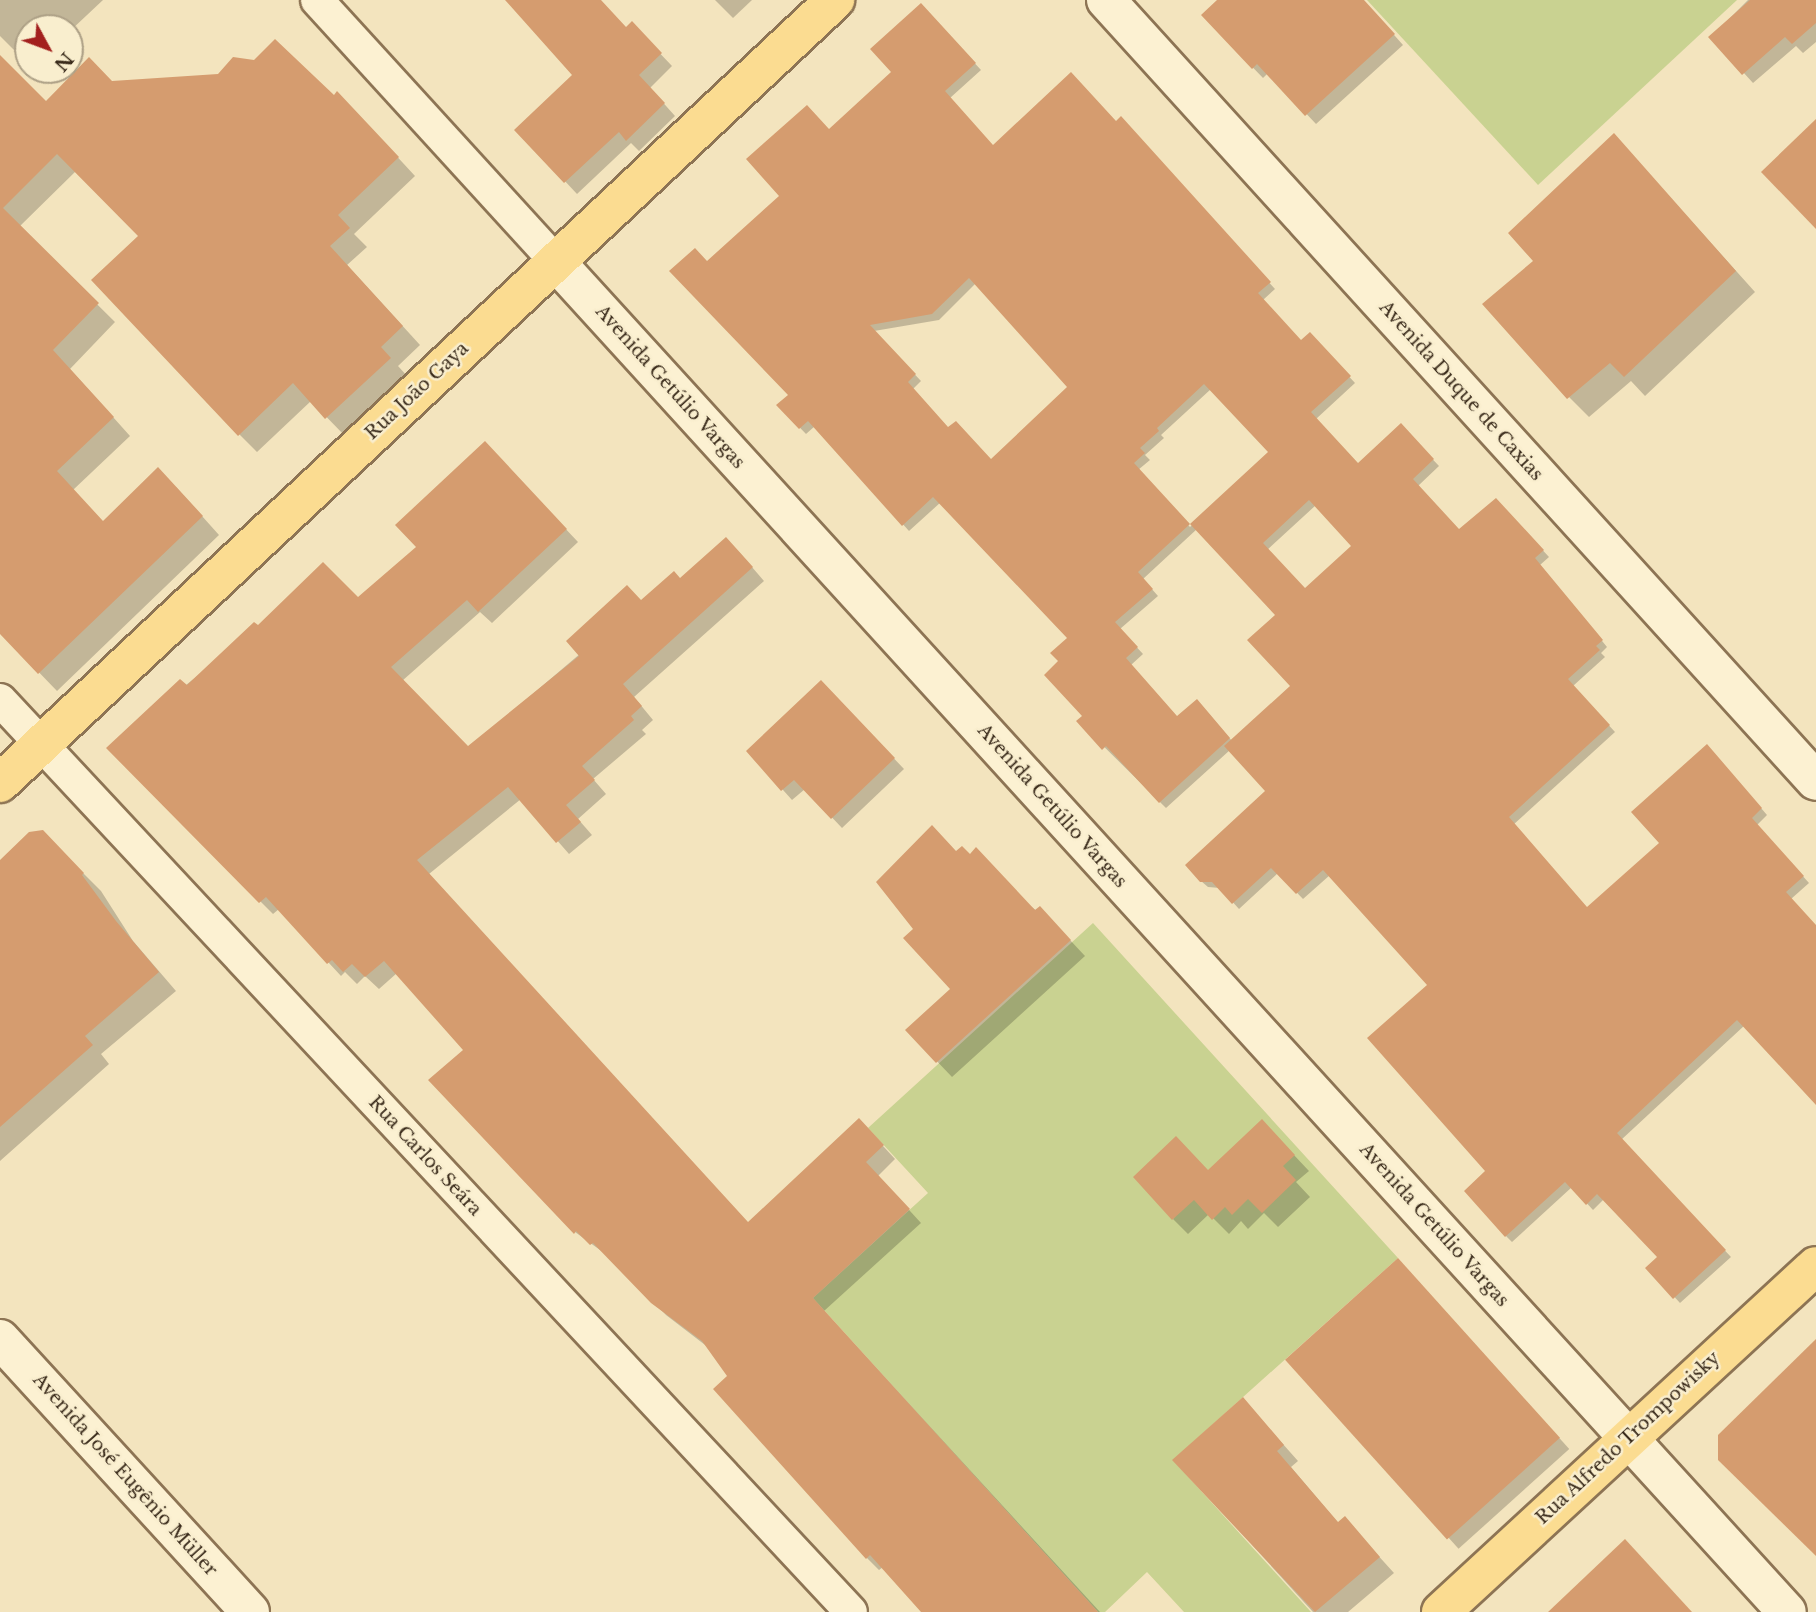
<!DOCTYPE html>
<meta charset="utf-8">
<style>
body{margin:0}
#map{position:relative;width:1816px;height:1612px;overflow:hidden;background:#f3e4be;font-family:"Libre Baskerville",serif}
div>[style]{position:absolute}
.green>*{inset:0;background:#c9d291}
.shadow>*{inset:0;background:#0003;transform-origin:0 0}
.building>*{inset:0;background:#d59c6f;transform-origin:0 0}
.roads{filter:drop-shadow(2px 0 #8d7454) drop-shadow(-2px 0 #8d7454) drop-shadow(0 2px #8d7454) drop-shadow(0 -2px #8d7454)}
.street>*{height:32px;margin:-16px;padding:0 16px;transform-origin:16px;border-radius:16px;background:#fcf1d2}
.secondary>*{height:38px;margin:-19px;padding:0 19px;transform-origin:19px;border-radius:19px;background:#fcf1d2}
.primary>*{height:38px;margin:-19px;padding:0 19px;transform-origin:19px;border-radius:19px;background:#fbdc91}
span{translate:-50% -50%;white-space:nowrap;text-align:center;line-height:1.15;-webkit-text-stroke:5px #f9eece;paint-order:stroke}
.street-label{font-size:18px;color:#3a2b1b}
.north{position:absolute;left:14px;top:14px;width:70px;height:70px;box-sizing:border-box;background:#f9eece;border:2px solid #ada086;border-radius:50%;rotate:131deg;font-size:19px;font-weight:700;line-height:28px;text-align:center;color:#3a2b1b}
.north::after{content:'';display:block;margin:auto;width:24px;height:32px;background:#a3201e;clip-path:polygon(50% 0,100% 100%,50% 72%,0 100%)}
</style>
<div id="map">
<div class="green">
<div style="clip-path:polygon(1367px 0,1737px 0,1538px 185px)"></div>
<div style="clip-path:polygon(1093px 923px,1398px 1258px,1173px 1460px,1311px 1612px,1184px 1612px,1147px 1572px,1105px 1612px,1098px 1612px,813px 1298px,928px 1193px,868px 1128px)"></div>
</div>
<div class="shadow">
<div style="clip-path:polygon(0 0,103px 0,70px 31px,28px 28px,28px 64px,0 36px)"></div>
<div style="clip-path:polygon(507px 0,600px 0,626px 29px,632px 24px,672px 66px,650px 88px,675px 116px,639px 151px,631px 143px,577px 194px,517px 130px,574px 75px)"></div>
<div style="clip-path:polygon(715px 0,752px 0,733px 18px)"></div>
<div style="clip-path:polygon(1220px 0,1363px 0,1403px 45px,1316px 124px,1268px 73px,1263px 78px,1203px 16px)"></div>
<div style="clip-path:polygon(1748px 0,1816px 0,1816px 42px,1803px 53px,1796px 46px,1753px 83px,1711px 37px)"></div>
<div style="clip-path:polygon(evenodd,921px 5px,981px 70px,950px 98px,993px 147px,1127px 125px,1275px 289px,1263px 300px,1301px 342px,1310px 334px,1355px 383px,1316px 419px,1358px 465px,1401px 426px,1439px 466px,1418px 486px,1460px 531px,1496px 500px,1549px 557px,1540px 565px,1607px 647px,1601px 653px,1605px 657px,1573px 686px,1615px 732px,1513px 825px,1587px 909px,1661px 843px,1713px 752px,1767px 815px,1757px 825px,1809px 883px,1791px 899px,1816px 927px,1816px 1098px,1745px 1025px,1621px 1140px,1731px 1257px,1680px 1303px,1648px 1268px,1659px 1257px,1604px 1199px,1593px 1210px,1572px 1187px,1512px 1242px,1506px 1236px,1429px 985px,1330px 875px,1303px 899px,1278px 873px,1239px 909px,1220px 888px,1208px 887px,1201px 881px,1268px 792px,1230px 750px,1166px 808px,1078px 721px,1084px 716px,1061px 662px,1070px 638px,941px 502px,909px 531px,815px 426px,806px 434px,778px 405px,790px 395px,707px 263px,781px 196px,829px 132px,894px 73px,921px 5px,976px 283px,1070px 387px,991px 461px,949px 429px,913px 389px,921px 381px,874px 331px,939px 320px,976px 283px,921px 5px,1211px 389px,1271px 452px,1190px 527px,1138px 470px,1150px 460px,1145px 455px,1164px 438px,1161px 435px,1211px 389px,921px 5px,1316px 505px,1353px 547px,1305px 590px,1267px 550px,1316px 505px,921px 5px,1197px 529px,1277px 616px,1292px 686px,1232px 741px,1203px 707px,1178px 718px,1131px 665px,1143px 654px,1120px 629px,1158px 596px,1143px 579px,1197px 529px)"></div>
<div style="clip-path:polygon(0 58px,46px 103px,112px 83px,334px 97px,355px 111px,415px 176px,354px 234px,367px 247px,347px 265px,420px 345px,398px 366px,408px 377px,345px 436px,311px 401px,257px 452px,239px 434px,140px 236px,76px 171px,19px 227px,115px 322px,70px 369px,130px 436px,73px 490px,103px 522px,176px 487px,219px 535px,57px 691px,0 632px)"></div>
<div style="clip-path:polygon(1614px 135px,1755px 292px,1645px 396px,1631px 381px,1589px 417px,1569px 397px,1536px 261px)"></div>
<div style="clip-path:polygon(497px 456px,578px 542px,492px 623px,480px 612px,402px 681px,468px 749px,641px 602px,739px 552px,764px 581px,634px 697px,653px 720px,642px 730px,646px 734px,593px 779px,606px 794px,578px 819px,592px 835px,569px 854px,521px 799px,429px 874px,748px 1224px,871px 1133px,895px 1159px,878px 1176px,921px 1223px,824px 1311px,1100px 1612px,925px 1612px,883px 1567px,879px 1570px,867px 1558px,709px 1348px,666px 1315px,607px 1255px,575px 1232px,466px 1050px,397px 973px,379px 989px,365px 976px,357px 984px,345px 972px,341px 976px,279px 909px,273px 914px,108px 748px,258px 627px,358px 600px,419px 547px)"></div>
<div style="clip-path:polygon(831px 692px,904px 769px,842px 828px,805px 789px,792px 800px,749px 752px)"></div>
<div style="clip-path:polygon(42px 832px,101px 891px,133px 941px,176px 991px,101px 1054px,109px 1064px,0 1161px,0 862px)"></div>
<div style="clip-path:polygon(956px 852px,1055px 924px,1085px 956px,952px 1077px,907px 1030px,952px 989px,915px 929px)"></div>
<div style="clip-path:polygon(1277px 1137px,1309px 1171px,1296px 1182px,1310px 1197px,1278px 1227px,1264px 1213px,1248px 1229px,1241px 1221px,1229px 1234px,1209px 1214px,1188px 1234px,1173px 1219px,1208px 1172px)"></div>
<div style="left:1408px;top:1270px;width:241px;height:149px;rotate:48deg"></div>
<div style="clip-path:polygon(1243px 1399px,1298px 1461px,1291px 1467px,1339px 1524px,1345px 1519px,1394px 1573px,1348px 1612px,1313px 1612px,1175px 1460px)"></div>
</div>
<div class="building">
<div style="clip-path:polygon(505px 0,601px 0,626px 27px,632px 21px,662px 53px,639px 75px,665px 103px,626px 141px,619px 132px,564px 183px,514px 130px,572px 75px)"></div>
<div style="clip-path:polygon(1217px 0,1364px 0,1395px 34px,1305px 116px,1257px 64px,1252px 69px,1201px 15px)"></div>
<div style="clip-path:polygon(1750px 0,1816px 0,1816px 23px,1792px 44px,1785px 37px,1742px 75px,1708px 37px)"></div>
<div style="clip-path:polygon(evenodd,921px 3px,976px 63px,945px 91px,993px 145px,1071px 72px,1116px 121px,1121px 116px,1271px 282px,1258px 293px,1301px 340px,1310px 332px,1351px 376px,1311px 412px,1358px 463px,1401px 423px,1434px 459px,1413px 479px,1459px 529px,1496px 498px,1544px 550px,1535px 558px,1603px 640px,1596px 646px,1600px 650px,1568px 679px,1610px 725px,1509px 817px,1587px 907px,1659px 843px,1631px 812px,1707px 744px,1762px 808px,1752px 818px,1804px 876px,1786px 892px,1816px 925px,1816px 1105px,1737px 1020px,1617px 1133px,1726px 1250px,1673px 1299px,1645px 1268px,1657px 1257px,1597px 1194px,1586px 1205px,1565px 1182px,1505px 1237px,1464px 1191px,1485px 1171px,1367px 1038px,1427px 985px,1323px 870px,1296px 894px,1271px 868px,1232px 904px,1212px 882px,1200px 882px,1185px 865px,1265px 791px,1224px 746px,1290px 686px,1247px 640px,1275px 615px,1190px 524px,1138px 572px,1153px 589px,1115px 622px,1138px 647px,1126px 658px,1177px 716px,1197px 699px,1230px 738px,1159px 803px,1106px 746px,1102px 750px,1076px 721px,1082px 716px,1044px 675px,1058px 661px,1050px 653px,1067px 638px,933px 497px,902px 526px,808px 421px,799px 429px,776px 405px,788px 395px,669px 271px,695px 248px,707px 261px,779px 196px,746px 159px,807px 105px,829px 129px,891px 72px,870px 49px,921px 3px,969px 278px,1067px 387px,991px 459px,956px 421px,948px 427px,908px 382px,916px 374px,870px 325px,932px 314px,969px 278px,921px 3px,1204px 384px,1268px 452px,1190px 524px,1134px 463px,1145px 453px,1140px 448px,1159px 431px,1157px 428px,1204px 384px,921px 3px,1309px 500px,1351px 546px,1305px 588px,1263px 543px,1309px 500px)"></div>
<div style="clip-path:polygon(275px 39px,334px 95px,337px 91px,399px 157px,338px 215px,350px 228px,330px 246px,403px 326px,381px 347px,391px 358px,325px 419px,293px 383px,238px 436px,91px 280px,138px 236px,57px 154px,3px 208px,99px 303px,53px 350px,114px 417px,57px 471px,103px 521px,158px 467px,203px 516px,38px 674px,0 634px,0 55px,46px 101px,89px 57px,112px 81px,218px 74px,233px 57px,254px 60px)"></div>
<div style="clip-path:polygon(1816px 119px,1816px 229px,1761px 172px)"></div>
<div style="clip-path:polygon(1614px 133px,1736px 271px,1624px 377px,1610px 363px,1567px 399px,1482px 304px,1533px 261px,1508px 233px)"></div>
<div style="clip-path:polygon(485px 441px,567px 529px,478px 612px,467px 600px,391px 667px,468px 746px,579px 656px,566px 641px,627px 585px,641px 600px,674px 571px,680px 578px,726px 537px,753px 567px,623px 684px,642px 706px,631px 716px,634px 720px,582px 766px,595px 780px,566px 805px,581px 822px,556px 843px,508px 787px,417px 860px,748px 1222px,859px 1118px,884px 1145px,866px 1162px,910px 1209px,813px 1298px,1098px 1612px,921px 1612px,870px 1555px,866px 1559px,713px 1389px,727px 1376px,702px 1341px,651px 1303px,593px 1243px,590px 1245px,576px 1231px,574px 1234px,428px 1080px,463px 1050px,384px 961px,365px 977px,352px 964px,343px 972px,332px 960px,327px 964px,266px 897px,259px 903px,106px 748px,180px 679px,187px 685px,254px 622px,258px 625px,323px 562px,358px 597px,416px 547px,395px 525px)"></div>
<div style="clip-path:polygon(821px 680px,895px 758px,831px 819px,794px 780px,781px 791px,746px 751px)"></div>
<div style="clip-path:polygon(932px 825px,956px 851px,962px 846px,970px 854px,976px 847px,1035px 910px,1040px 906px,1071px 940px,936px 1063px,905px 1030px,950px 989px,903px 938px,913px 929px,876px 882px)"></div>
<div style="clip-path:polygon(43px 830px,84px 873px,82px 875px,116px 921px,159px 972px,85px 1036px,93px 1045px,0 1127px,0 860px,29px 832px)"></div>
<div style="clip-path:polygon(1262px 1119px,1295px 1155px,1283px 1166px,1296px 1180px,1262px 1213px,1248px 1199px,1232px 1215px,1225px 1207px,1212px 1220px,1194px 1200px,1172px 1220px,1133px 1177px,1176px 1136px,1208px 1170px)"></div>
<div style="left:1398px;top:1258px;width:242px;height:152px;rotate:48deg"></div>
<div style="clip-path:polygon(1816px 1339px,1816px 1556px,1718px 1460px,1718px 1435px)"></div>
<div style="clip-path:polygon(1243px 1397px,1284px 1445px,1277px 1451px,1338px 1522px,1345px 1516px,1380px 1557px,1315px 1612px,1172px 1460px)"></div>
<div style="clip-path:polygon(1625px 1539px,1692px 1612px,1548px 1612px)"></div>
</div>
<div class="roads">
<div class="street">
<div style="left:317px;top:0;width:353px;rotate:47.6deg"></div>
<div style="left:0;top:700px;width:1247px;rotate:46.98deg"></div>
</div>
<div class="secondary">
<div style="left:1106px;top:0;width:1055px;rotate:47.73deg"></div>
<div style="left:555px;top:261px;width:1828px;rotate:47.64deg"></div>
<div style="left:0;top:1339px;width:370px;rotate:47.5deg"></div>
</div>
<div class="primary">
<div style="left:0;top:783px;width:1145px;rotate:-43.16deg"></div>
<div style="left:1441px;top:1612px;width:510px;rotate:-42.7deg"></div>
</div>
</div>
<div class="street-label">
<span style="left:670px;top:387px;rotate:48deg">Avenida Getúlio Vargas</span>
<span style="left:417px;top:391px;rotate:-43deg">Rua João Gaya</span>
<span style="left:1461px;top:391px;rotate:48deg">Avenida Duque de Caxias</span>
<span style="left:1052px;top:806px;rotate:48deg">Avenida Getúlio Vargas</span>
<span style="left:425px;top:1156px;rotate:47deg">Rua Carlos Seára</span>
<span style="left:1434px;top:1225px;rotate:48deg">Avenida Getúlio Vargas</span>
<span style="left:1628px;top:1438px;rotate:-43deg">Rua Alfredo Trompowisky</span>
<span style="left:125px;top:1475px;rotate:48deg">Avenida José Eugênio Müller</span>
</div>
<div class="north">N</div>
</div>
